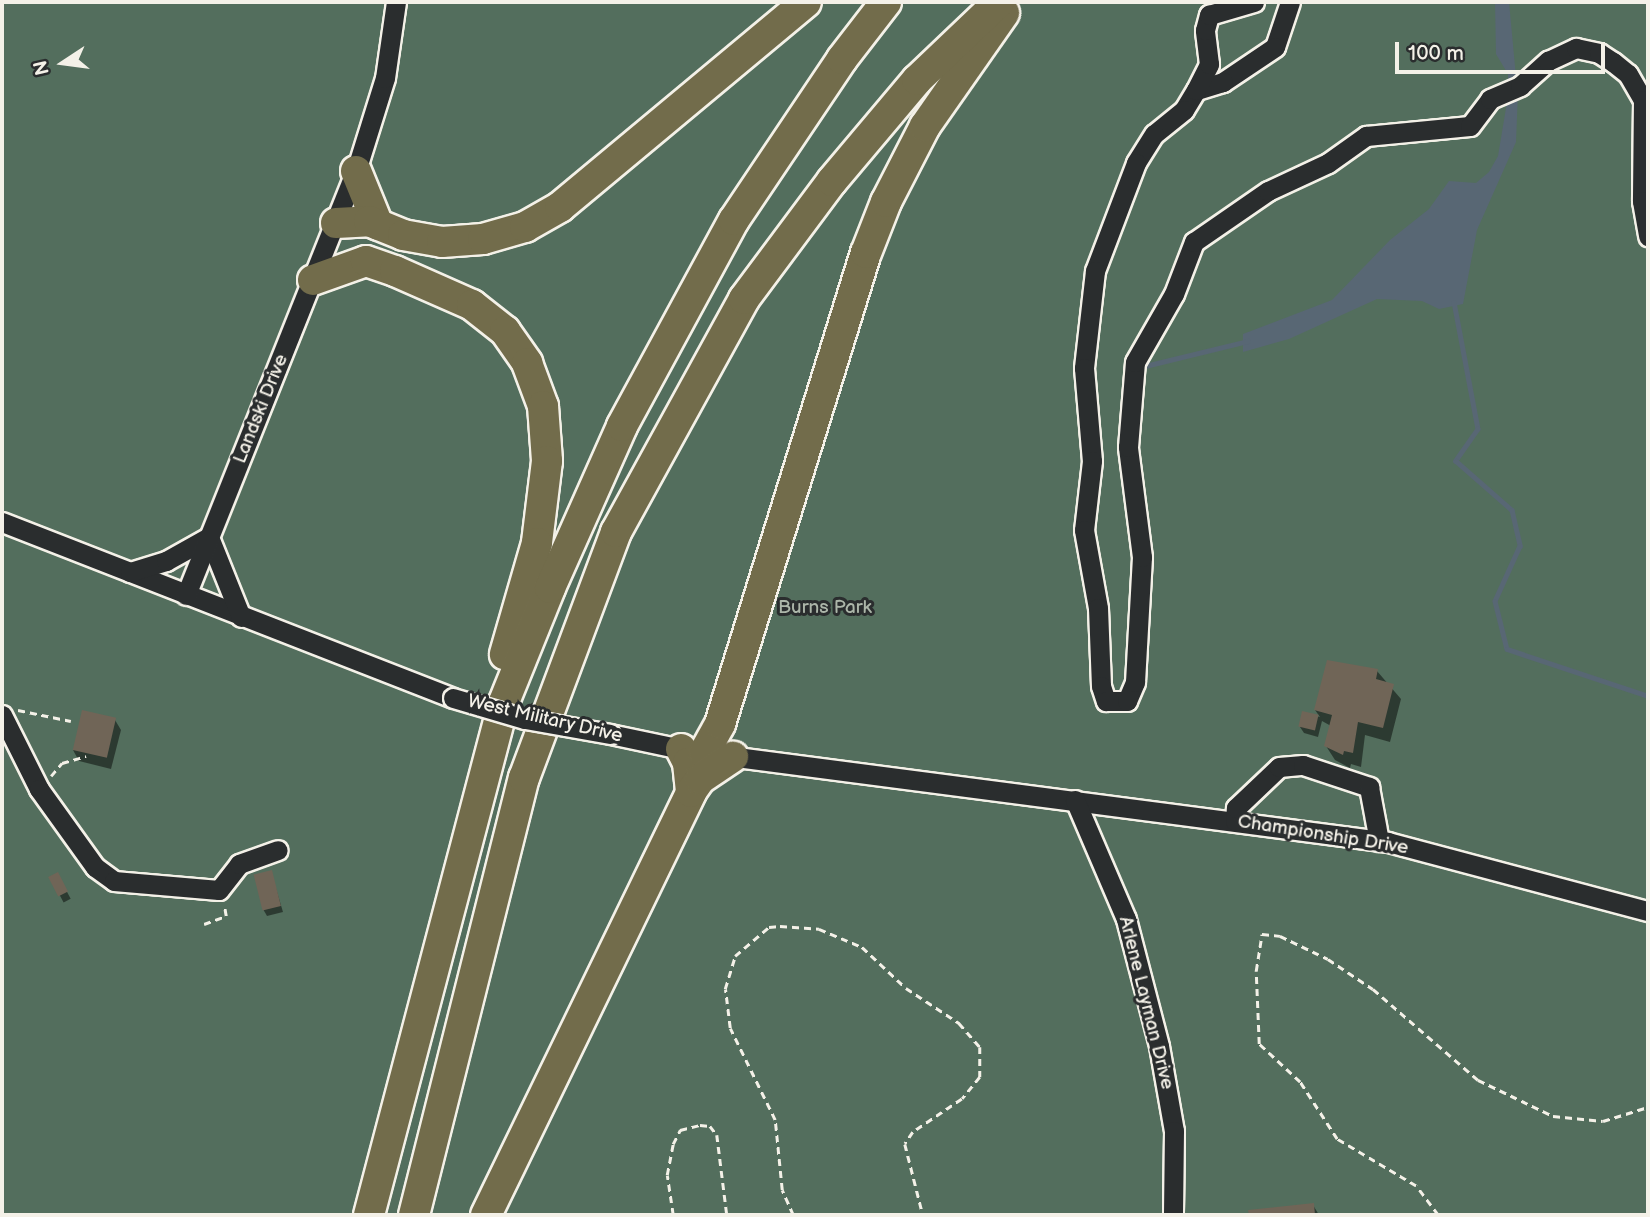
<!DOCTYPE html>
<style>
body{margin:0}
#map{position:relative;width:1650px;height:1217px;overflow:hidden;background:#3f3e3a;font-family:"Balsamiq Sans",sans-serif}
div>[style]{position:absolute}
.green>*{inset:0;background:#536e5d;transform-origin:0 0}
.water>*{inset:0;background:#586774}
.shadow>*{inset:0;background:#0007;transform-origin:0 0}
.stream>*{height:4.5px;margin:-2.25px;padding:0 2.25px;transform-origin:2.25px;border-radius:2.25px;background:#586774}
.building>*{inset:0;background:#706557;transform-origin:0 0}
.path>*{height:2.5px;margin-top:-1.25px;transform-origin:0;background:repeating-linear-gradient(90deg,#f4f1e8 0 7px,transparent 0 12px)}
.roads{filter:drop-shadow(2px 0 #f4f1e8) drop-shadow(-2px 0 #f4f1e8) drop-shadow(0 2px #f4f1e8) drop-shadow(0 -2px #f4f1e8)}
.minor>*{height:19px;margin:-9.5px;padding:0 9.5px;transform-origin:9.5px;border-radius:9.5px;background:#2a2d2e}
.highway>*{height:30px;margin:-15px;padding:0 15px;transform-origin:15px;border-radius:15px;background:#726c4b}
.bridges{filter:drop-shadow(2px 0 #f4f1e8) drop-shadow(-2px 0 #f4f1e8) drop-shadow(0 2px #f4f1e8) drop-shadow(0 -2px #f4f1e8)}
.minor-bridge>*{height:19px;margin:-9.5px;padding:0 9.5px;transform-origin:9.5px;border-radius:9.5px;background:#2a2d2e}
span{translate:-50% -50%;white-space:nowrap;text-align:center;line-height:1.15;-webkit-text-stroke:6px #2a2d2e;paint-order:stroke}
.street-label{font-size:19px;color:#f4f1e8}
.park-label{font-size:19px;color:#acb6a9}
.frame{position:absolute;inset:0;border:4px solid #f4f1e8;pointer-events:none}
.north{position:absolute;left:28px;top:28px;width:70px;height:70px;-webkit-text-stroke:5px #2a2d2e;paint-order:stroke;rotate:257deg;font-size:19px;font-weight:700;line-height:28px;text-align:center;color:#f4f1e8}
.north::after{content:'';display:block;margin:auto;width:24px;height:32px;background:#f4f1e8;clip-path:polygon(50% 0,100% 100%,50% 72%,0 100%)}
.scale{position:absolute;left:1395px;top:42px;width:210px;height:32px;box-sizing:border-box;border:4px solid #f4f1e8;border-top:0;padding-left:9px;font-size:21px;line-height:24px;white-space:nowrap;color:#f4f1e8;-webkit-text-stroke:5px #2a2d2e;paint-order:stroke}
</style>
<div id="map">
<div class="green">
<div style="left:2px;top:2px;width:1646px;height:1213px"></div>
</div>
<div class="water">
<div style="clip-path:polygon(1495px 2px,1509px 2px,1516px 77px,1508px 86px,1508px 74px,1496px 54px)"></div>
<div style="clip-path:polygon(1518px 92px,1516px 142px,1477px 230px,1463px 304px,1439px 309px,1422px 301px,1377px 299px,1289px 339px,1243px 352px,1243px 334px,1332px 300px,1390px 240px,1429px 209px,1449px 181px,1476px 183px,1489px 172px,1498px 156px,1508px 96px)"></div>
</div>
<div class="shadow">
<div style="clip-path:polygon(1377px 671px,1401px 699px,1390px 742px,1365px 735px,1361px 767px,1351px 764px,1350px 768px,1335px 760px,1326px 746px,1331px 726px,1322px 721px,1318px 737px,1304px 733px,1300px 727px,1304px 713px,1320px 717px,1315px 710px)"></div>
<div style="clip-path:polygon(115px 720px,121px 730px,111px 769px,79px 761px,73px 750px)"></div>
<div style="clip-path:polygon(271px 872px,283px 912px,267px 916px,263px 909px)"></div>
<div style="left:58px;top:875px;width:27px;height:8px;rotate:62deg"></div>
<div style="clip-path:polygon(1313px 1205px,1319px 1215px,1250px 1215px,1250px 1212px)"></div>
</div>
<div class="stream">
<div style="left:1454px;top:302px;width:129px;rotate:79.3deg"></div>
<div style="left:1478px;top:429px;width:39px;rotate:125deg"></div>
<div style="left:1456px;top:461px;width:74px;rotate:41.2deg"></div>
<div style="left:1512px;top:510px;width:37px;rotate:77deg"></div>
<div style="left:1520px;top:546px;width:60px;rotate:114.4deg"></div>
<div style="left:1495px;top:601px;width:49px;rotate:76deg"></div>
<div style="left:1507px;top:649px;width:149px;rotate:18.4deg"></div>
<div style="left:1141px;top:367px;width:110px;rotate:-13.7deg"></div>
</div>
<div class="building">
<div style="clip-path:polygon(1327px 660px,1378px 669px,1376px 679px,1394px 684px,1383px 728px,1358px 722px,1353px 753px,1344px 751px,1343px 755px,1324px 746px,1332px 715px,1314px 710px)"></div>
<div style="left:82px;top:710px;width:35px;height:41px;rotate:13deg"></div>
<div style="left:1302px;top:711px;width:17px;height:16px;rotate:13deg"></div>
<div style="left:272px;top:870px;width:37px;height:19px;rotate:76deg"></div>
<div style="left:58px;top:872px;width:22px;height:11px;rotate:63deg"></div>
<div style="clip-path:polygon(1314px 1203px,1315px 1215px,1249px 1215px,1248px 1210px)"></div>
</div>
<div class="path">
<div style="left:18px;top:710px;width:54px;rotate:11.7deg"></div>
<div style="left:51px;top:776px;width:17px;rotate:-50deg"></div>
<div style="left:62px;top:763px;width:25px;rotate:-16deg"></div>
<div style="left:204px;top:924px;width:23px;rotate:-20deg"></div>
<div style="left:226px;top:916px;width:11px;rotate:-100deg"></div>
<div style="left:673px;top:1215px;width:40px;rotate:-98.5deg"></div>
<div style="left:667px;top:1175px;width:32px;rotate:-79deg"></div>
<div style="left:673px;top:1144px;width:16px;rotate:-63deg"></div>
<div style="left:680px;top:1130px;width:21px;rotate:-14deg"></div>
<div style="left:700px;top:1125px;width:10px;rotate:6deg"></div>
<div style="left:710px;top:1126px;width:11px;rotate:52deg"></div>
<div style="left:717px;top:1135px;width:81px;rotate:82.9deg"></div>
<div style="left:793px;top:1215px;width:27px;rotate:-114deg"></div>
<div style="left:782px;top:1190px;width:70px;rotate:-95.7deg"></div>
<div style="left:775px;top:1120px;width:102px;rotate:-116.1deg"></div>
<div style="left:730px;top:1028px;width:39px;rotate:-97deg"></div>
<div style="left:725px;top:989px;width:34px;rotate:-73deg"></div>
<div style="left:735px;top:956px;width:45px;rotate:-40.5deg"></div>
<div style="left:769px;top:927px;width:11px;rotate:-5deg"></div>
<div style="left:780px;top:926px;width:39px;rotate:4deg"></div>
<div style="left:819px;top:929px;width:47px;rotate:22.7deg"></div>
<div style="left:862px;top:947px;width:60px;rotate:43deg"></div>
<div style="left:906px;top:988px;width:64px;rotate:33.4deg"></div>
<div style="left:959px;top:1023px;width:32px;rotate:49deg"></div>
<div style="left:980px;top:1047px;width:30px;rotate:90deg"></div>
<div style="left:980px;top:1077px;width:28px;rotate:129deg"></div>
<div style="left:962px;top:1099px;width:59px;rotate:146deg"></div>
<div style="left:913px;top:1132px;width:14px;rotate:124deg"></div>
<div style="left:905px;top:1144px;width:73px;rotate:75.8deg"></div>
<div style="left:1438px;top:1215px;width:36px;rotate:-127deg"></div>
<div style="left:1416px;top:1186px;width:92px;rotate:-149.3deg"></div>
<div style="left:1337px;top:1139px;width:68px;rotate:-123deg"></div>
<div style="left:1300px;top:1082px;width:56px;rotate:-137.2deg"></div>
<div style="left:1259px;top:1044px;width:73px;rotate:-92.4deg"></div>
<div style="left:1256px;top:971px;width:37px;rotate:-81deg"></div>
<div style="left:1262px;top:934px;width:18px;rotate:6deg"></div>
<div style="left:1280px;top:936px;width:53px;rotate:25.6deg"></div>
<div style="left:1328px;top:959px;width:54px;rotate:33.7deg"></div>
<div style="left:1373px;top:989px;width:139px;rotate:40.9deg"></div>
<div style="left:1478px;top:1080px;width:83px;rotate:25.6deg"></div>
<div style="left:1553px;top:1116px;width:50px;rotate:5.7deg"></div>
<div style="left:1603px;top:1121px;width:47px;rotate:-17.3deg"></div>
</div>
<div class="roads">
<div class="minor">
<div style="left:1290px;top:2px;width:47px;rotate:108.4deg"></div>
<div style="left:1275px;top:47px;width:63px;rotate:146.1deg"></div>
<div style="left:1223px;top:82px;width:28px;rotate:163deg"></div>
<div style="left:1196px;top:90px;width:23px;rotate:121deg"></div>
<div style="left:1184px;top:110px;width:38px;rotate:141deg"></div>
<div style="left:1154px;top:134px;width:34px;rotate:122deg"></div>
<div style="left:1136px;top:163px;width:116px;rotate:110.8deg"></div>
<div style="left:1095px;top:271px;width:98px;rotate:96.5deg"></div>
<div style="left:1084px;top:368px;width:93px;rotate:85.1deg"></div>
<div style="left:1092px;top:461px;width:69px;rotate:96.6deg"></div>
<div style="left:1084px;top:530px;width:79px;rotate:79.8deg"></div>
<div style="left:1098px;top:608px;width:78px;rotate:87.8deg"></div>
<div style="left:1101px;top:686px;width:16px;rotate:72deg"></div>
<div style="left:1106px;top:701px;width:21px"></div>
<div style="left:1127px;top:701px;width:21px;rotate:-67deg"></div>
<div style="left:1135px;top:682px;width:125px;rotate:-86.8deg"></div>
<div style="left:1142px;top:557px;width:111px;rotate:-97.3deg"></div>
<div style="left:1128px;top:447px;width:85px;rotate:-85.3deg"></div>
<div style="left:1135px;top:362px;width:78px;rotate:-60.2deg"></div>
<div style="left:1174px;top:294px;width:56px;rotate:-69deg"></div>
<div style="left:1194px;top:242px;width:90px;rotate:-34.6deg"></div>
<div style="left:1268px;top:191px;width:66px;rotate:-25deg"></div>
<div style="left:1328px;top:163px;width:47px;rotate:-35.4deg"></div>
<div style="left:1366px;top:136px;width:104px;rotate:-5.5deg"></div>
<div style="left:1470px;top:126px;width:34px;rotate:-53deg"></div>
<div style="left:1490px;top:99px;width:33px;rotate:-23deg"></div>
<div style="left:1520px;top:86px;width:38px;rotate:-42deg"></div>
<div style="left:1548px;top:61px;width:31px;rotate:-25deg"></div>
<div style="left:1576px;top:48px;width:24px;rotate:12deg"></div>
<div style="left:1599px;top:53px;width:17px;rotate:33deg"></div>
<div style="left:1613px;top:62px;width:19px;rotate:39deg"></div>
<div style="left:1628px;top:74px;width:30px;rotate:60deg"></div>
<div style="left:1643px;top:100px;width:101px;rotate:90.6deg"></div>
<div style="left:1642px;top:201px;width:36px;rotate:80deg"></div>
<div style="left:1196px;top:90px;width:29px;rotate:-63deg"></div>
<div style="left:1209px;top:64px;width:34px;rotate:-97deg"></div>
<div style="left:1205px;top:30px;width:16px;rotate:-75deg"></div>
<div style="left:1209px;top:15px;width:47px;rotate:-16.1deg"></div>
<div style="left:2px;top:522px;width:484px;rotate:21.3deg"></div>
<div style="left:130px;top:572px;width:38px;rotate:-17deg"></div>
<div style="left:166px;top:561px;width:49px;rotate:-29.2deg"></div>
<div style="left:209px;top:537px;width:86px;rotate:68.2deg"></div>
<div style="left:186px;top:595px;width:457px;rotate:-68.2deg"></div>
<div style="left:356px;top:171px;width:97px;rotate:-72.7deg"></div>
<div style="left:385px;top:78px;width:77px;rotate:-81.8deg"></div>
<div style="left:2px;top:715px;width:83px;rotate:63.4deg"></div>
<div style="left:39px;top:789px;width:96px;rotate:54.3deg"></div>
<div style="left:95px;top:867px;width:24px;rotate:36deg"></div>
<div style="left:114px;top:881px;width:105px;rotate:4.9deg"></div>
<div style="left:219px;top:890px;width:33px;rotate:-52deg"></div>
<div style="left:239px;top:864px;width:41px;rotate:-19.7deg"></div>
<div style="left:610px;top:734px;width:83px;rotate:11.9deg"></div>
<div style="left:721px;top:755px;width:673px;rotate:7.43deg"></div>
<div style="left:1388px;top:842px;width:269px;rotate:14.9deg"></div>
<div style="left:1075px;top:800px;width:129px;rotate:66.8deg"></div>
<div style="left:1126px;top:919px;width:131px;rotate:75.4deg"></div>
<div style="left:1159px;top:1046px;width:86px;rotate:80deg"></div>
<div style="left:1174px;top:1131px;width:84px;rotate:90.7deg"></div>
<div style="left:1235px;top:821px;width:13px;rotate:-86deg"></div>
<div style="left:1236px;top:808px;width:59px;rotate:-43.6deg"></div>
<div style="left:1279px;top:767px;width:24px;rotate:-5deg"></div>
<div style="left:1303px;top:765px;width:70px;rotate:18.4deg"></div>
<div style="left:1369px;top:787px;width:55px;rotate:79.5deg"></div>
</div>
<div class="highway">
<div style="left:356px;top:171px;width:58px;rotate:67.8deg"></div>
<div style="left:336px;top:223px;width:33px;rotate:-3deg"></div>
<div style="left:369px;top:221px;width:37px;rotate:22deg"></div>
<div style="left:403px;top:235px;width:40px;rotate:10deg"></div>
<div style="left:442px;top:242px;width:41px;rotate:-4.2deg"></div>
<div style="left:483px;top:239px;width:44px;rotate:-15.9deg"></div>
<div style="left:525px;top:227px;width:40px;rotate:-29.7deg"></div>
<div style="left:560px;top:207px;width:320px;rotate:-39.8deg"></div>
<div style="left:313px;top:280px;width:56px;rotate:-19.7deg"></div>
<div style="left:366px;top:261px;width:31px;rotate:19deg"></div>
<div style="left:395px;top:271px;width:84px;rotate:23.8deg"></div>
<div style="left:472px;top:305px;width:42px;rotate:38.2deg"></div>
<div style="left:505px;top:331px;width:39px;rotate:55deg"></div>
<div style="left:527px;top:363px;width:46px;rotate:69.6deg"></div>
<div style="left:543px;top:406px;width:55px;rotate:85.8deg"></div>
<div style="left:547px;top:461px;width:83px;rotate:97deg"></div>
<div style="left:537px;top:543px;width:116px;rotate:106.1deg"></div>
<div style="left:681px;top:749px;width:16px;rotate:63deg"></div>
<div style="left:688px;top:763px;width:29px;rotate:84deg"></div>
<div style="left:704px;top:753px;width:33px;rotate:-61deg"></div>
<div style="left:720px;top:724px;width:493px;rotate:-72.8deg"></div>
<div style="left:866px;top:253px;width:55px;rotate:-68.6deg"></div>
<div style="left:886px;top:202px;width:85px;rotate:-62.8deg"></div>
<div style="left:925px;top:126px;width:138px;rotate:-55deg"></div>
<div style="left:369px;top:1215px;width:530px;rotate:-75.26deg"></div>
<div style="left:504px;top:702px;width:123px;rotate:-68deg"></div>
<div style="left:550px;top:588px;width:177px;rotate:-66deg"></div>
<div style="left:622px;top:426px;width:234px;rotate:-61.5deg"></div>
<div style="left:734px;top:220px;width:194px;rotate:-56.1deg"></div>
<div style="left:842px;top:59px;width:72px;rotate:-52.3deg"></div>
<div style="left:414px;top:1215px;width:451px;rotate:-75.9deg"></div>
<div style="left:524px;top:778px;width:263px;rotate:-69.5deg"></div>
<div style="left:616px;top:532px;width:266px;rotate:-61.2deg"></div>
<div style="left:744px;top:299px;width:147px;rotate:-53.3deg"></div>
<div style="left:832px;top:181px;width:132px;rotate:-49.9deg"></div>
<div style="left:917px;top:80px;width:113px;rotate:-43.6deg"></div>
<div style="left:486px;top:1215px;width:470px;rotate:-64.1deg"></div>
<div style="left:691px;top:792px;width:16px;rotate:-55deg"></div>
<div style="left:700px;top:779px;width:40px;rotate:-34deg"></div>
</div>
</div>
<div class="bridges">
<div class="minor-bridge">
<div style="left:453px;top:698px;width:75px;rotate:16.3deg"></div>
<div style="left:525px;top:719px;width:86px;rotate:10deg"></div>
</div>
</div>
<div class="street-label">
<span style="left:261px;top:409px;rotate:-68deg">Landski Drive</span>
<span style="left:545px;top:719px;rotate:13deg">West Military Drive</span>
<span style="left:1323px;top:835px;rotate:9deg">Championship Drive</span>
<span style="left:1146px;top:1003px;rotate:76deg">Arlene Layman Drive</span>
</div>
<div class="park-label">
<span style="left:825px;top:608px">Burns Park</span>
</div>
<div class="frame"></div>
<div class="north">N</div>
<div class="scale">100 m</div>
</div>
